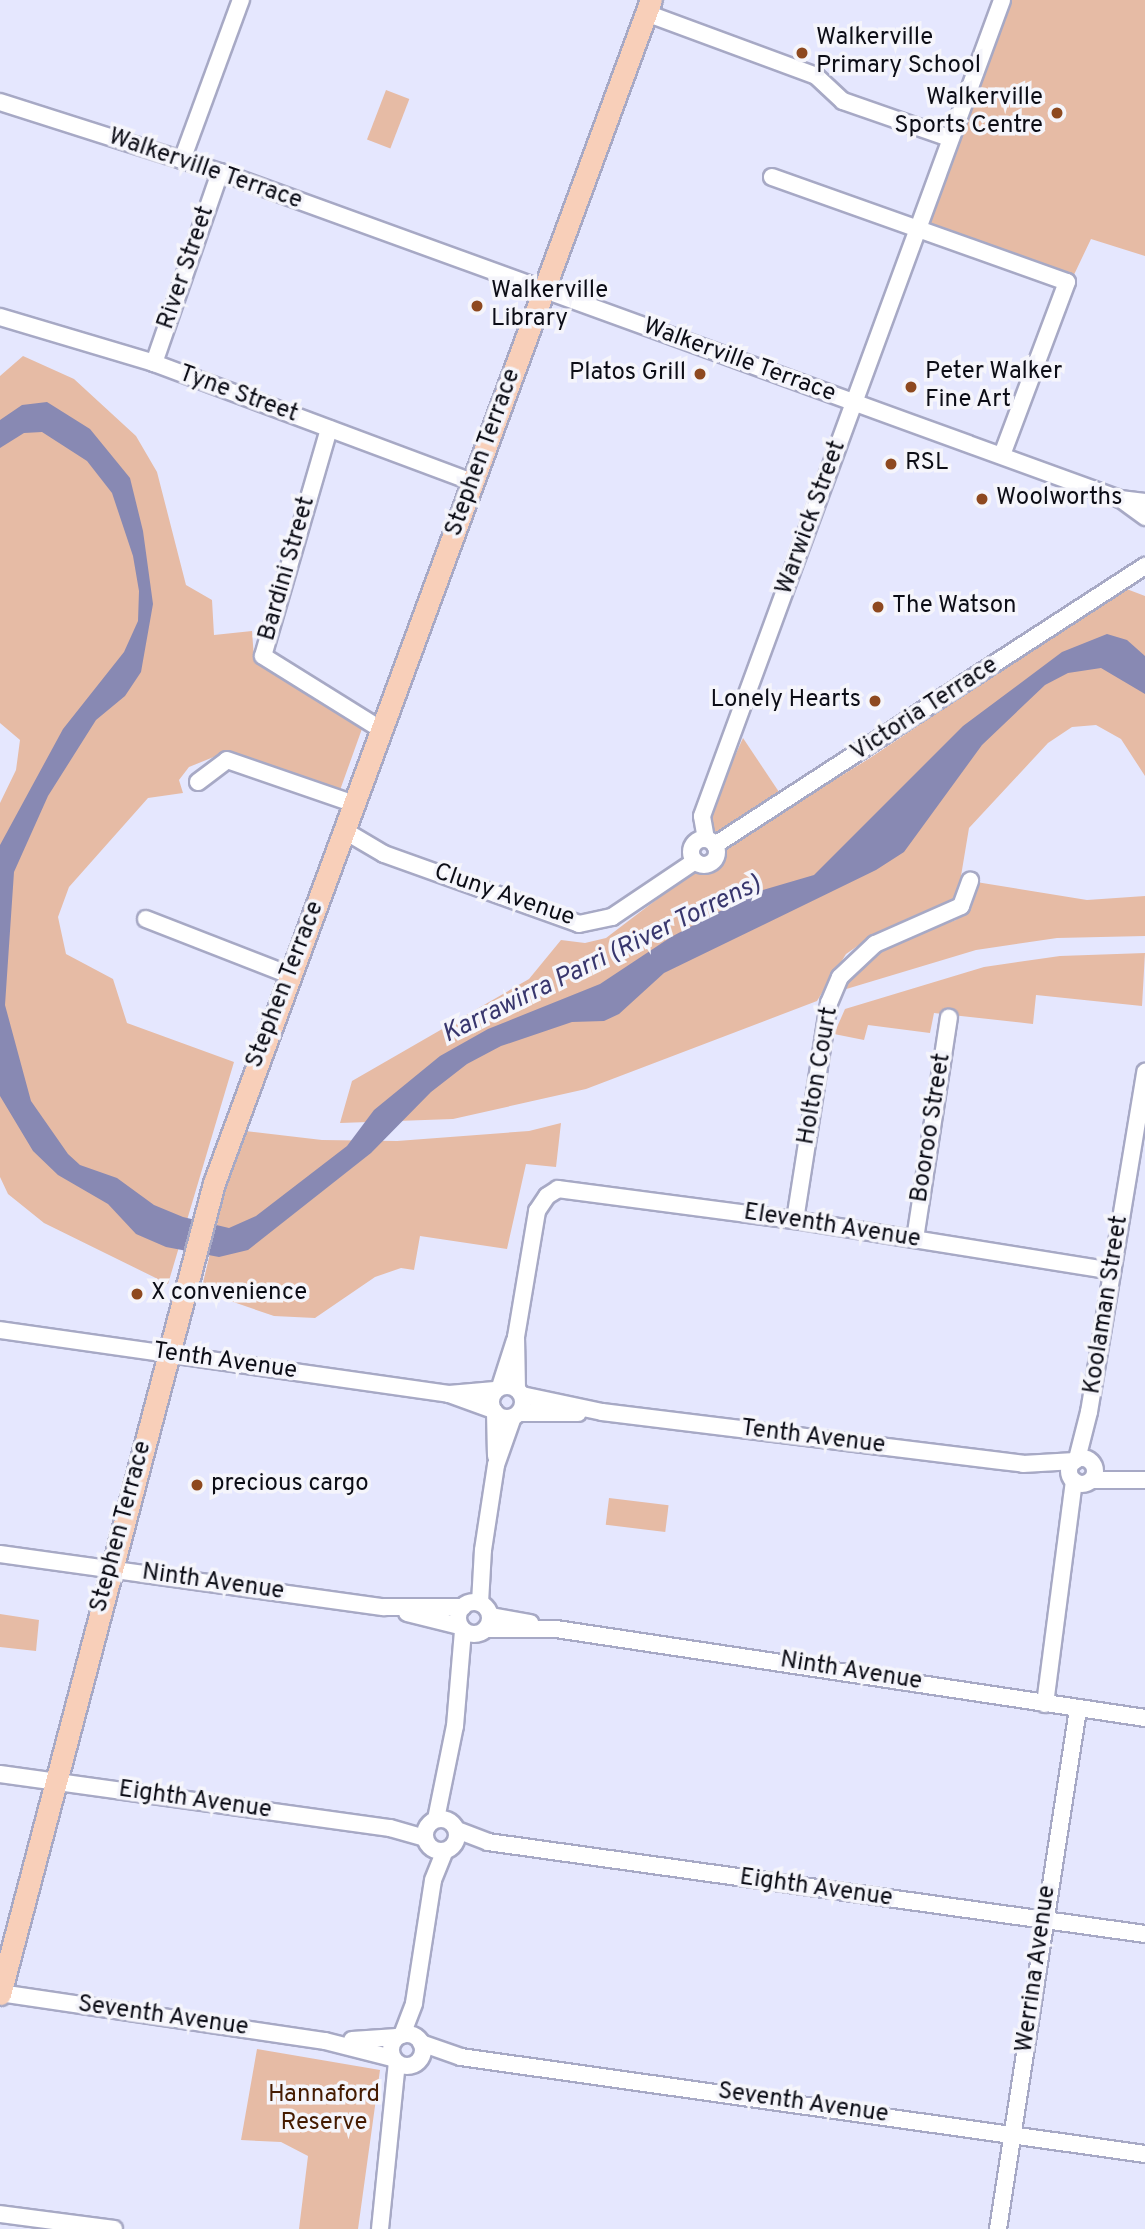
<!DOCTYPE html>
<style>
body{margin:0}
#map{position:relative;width:1145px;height:2229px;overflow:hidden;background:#e5e7fe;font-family:Overpass,sans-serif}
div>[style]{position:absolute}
.green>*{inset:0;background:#e6bba5;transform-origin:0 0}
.water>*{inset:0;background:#8889b3}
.roads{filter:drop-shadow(2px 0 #a7a9c5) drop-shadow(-2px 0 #a7a9c5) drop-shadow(0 2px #a7a9c5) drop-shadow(0 -2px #a7a9c5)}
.minor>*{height:16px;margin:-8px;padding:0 8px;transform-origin:8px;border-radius:8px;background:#fff}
.minor>.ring{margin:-8px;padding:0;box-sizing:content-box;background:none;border:16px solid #fff;border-radius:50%}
.major>*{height:21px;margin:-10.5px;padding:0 10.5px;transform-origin:10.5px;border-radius:10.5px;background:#f8cfb9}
.dots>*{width:19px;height:19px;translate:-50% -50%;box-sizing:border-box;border:4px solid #f5f5fb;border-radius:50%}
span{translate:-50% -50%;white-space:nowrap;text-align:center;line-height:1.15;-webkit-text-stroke:7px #f5f5fb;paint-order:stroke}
.poi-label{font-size:24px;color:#0c0d16}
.left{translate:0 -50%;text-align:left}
.right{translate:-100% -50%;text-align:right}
.street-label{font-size:24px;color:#0c0d16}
.park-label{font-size:24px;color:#451b01}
.water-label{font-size:26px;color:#38366d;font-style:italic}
</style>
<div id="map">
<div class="green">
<div style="clip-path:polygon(1010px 0,1145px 0,1145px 256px,1091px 239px,1071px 281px,926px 225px)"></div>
<div style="left:386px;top:90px;width:25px;height:53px;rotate:21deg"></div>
<div style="clip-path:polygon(23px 356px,74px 379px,136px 436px,157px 472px,186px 585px,212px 600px,214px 635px,252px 631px,254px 658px,363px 726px,339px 793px,226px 752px,189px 767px,179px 780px,183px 793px,148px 798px,69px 887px,58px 917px,66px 954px,113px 979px,127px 1023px,234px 1062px,168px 1284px,44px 1223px,8px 1194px,0 1177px,0 803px,16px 770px,20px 740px,0 723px,0 376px)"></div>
<div style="clip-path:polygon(1124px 588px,1145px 596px,1145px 776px,1121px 739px,1096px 725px,1072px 727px,1048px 743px,969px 828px,958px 894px,949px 905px,872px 936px,846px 954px,817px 1001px,586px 1089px,453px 1119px,340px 1123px,352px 1081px,529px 979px,561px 940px,585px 943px,606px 938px,698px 868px,717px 863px,724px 848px,870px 758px)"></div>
<div style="clip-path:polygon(743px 738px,781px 795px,720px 836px,709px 825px,714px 802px)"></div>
<div style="clip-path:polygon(970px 881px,1087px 900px,1145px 896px,1145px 936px,1057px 938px,976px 950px,843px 990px,858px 968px,891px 943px,956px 920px,968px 903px)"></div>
<div style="clip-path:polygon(1145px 953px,1142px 1006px,1036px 995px,1033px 1024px,934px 1013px,930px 1033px,868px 1025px,864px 1040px,834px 1034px,845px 1009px,984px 967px,1060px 956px)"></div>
<div style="clip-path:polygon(561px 1123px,556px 1167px,526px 1164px,507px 1249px,420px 1236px,414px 1270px,401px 1268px,375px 1277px,315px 1318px,274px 1316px,201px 1291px,228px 1178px,245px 1131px,322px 1140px,397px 1141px,529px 1131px)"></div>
<div style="left:609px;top:1498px;width:60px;height:27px;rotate:7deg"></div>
<div style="clip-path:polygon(0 1614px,39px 1620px,36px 1651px,0 1647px)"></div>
<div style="clip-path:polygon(257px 2049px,380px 2070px,358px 2229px,299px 2229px,308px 2156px,281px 2142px,241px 2140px)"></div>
</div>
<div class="water">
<div style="clip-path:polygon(47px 402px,90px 429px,130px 478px,143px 531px,153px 604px,141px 672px,125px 696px,96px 720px,48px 796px,14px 872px,5px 1005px,31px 1101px,68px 1154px,80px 1165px,117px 1178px,154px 1205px,183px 1217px,229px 1228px,256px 1216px,347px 1146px,374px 1110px,440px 1056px,488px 1029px,600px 984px,671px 937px,756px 892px,814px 875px,963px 726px,1062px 652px,1107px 634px,1127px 640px,1145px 656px,1145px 694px,1101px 668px,1068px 673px,1045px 685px,982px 745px,904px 852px,876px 870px,664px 973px,619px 1014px,604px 1021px,572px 1022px,501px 1046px,467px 1064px,431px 1092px,371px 1153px,248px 1250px,219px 1257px,166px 1247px,136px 1234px,108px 1204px,58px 1175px,33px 1151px,0 1096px,0 845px,63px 729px,124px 652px,138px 621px,139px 591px,133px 556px,112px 493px,87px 461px,42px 432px,24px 433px,0 448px,0 420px,22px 405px)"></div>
</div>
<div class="roads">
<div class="minor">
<div style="left:646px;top:13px;width:181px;rotate:20.3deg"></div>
<div style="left:816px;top:76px;width:37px;rotate:43deg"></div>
<div style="left:843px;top:101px;width:112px;rotate:19.2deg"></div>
<div style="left:0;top:102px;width:231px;rotate:17.7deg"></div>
<div style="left:220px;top:172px;width:958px;rotate:19.97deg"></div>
<div style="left:1120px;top:499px;width:25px;rotate:7deg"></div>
<div style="left:182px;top:160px;width:171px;rotate:-69.8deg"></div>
<div style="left:772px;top:177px;width:313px;rotate:19.6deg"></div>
<div style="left:1067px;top:282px;width:185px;rotate:110.6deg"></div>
<div style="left:0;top:317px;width:161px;rotate:16.6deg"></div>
<div style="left:154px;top:363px;width:340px;rotate:20.5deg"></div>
<div style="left:154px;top:363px;width:202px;rotate:-70.9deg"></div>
<div style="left:329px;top:429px;width:236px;rotate:106.2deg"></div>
<div style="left:263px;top:656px;width:140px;rotate:31.9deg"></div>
<div style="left:1122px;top:500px;width:29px;rotate:36deg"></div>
<div style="left:198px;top:782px;width:36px;rotate:-37deg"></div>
<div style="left:227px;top:760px;width:135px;rotate:19deg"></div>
<div style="left:345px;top:831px;width:45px;rotate:30.5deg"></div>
<div style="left:384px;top:854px;width:207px;rotate:19.7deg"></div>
<div style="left:579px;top:924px;width:34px;rotate:-12deg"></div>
<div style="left:612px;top:917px;width:100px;rotate:-34deg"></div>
<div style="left:706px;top:839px;width:23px;rotate:-100deg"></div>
<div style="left:702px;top:816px;width:869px;rotate:-69.81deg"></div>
<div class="ring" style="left:691px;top:839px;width:10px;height:10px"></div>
<div style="left:715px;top:845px;width:513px;rotate:-32.98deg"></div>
<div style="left:146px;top:919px;width:155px;rotate:21.3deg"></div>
<div style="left:795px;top:1220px;width:220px;rotate:-81.1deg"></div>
<div style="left:829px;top:1003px;width:28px;rotate:-67deg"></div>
<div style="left:840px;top:977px;width:48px;rotate:-43.3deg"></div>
<div style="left:875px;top:944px;width:94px;rotate:-23.8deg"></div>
<div style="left:961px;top:906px;width:27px;rotate:-70deg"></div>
<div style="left:915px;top:1239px;width:224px;rotate:-81.3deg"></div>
<div style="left:0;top:1330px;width:454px;rotate:8.1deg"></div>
<div style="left:449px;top:1394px;width:47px;rotate:20deg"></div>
<div class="ring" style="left:491px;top:1386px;width:16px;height:16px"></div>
<div style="left:500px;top:1387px;width:49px;rotate:-72.3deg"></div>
<div style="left:517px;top:1389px;width:52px;rotate:-91.1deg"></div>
<div style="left:516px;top:1337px;width:128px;rotate:-80.5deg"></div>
<div style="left:537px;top:1211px;width:18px;rotate:-56deg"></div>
<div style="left:547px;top:1196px;width:13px;rotate:-32deg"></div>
<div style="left:558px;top:1189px;width:239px;rotate:7.5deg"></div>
<div style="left:795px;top:1220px;width:321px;rotate:9.1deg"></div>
<div style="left:449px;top:1394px;width:46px;rotate:-5deg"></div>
<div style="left:522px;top:1395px;width:82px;rotate:12deg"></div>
<div style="left:602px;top:1412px;width:424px;rotate:7deg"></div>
<div style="left:1023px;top:1464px;width:52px;rotate:-3.3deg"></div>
<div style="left:495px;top:1412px;width:44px;rotate:88.7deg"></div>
<div style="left:519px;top:1413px;width:59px"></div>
<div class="ring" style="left:1069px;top:1458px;width:10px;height:10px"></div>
<div style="left:1077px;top:1459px;width:49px;rotate:-75.7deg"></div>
<div style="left:1089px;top:1412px;width:345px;rotate:-80.6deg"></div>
<div style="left:1092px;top:1480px;width:53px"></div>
<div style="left:0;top:1554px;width:388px;rotate:7.9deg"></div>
<div style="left:384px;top:1607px;width:79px"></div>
<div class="ring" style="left:458px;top:1602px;width:16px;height:16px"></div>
<div style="left:480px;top:1603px;width:53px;rotate:-86.8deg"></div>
<div style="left:483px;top:1550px;width:86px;rotate:-81.3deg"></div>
<div style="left:496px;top:1465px;width:51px;rotate:-70.5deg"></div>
<div style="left:407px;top:1613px;width:54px;rotate:14deg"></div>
<div style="left:490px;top:1616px;width:41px;rotate:9.9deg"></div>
<div style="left:486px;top:1629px;width:70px"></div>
<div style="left:556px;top:1629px;width:596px;rotate:8.59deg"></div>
<div style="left:1045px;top:1704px;width:225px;rotate:-82.6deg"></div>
<div style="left:0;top:1774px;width:394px;rotate:7.9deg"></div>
<div style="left:390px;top:1828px;width:36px;rotate:16deg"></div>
<div class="ring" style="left:425px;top:1819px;width:16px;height:16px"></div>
<div style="left:436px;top:1819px;width:95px;rotate:-78.5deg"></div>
<div style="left:455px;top:1726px;width:96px;rotate:-85.2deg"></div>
<div style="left:457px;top:1830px;width:33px;rotate:21deg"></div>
<div style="left:488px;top:1842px;width:663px;rotate:7.97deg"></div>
<div style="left:0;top:1993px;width:329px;rotate:8.4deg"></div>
<div style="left:325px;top:2041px;width:69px;rotate:14.2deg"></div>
<div class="ring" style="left:391px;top:2034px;width:16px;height:16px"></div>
<div style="left:402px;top:2035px;width:34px;rotate:-69deg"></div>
<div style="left:414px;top:2003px;width:124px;rotate:-81.2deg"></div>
<div style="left:433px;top:1880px;width:31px;rotate:-68deg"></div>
<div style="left:352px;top:2040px;width:45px;rotate:-3.8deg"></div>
<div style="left:421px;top:2043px;width:42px;rotate:19.3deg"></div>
<div style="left:461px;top:2057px;width:691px;rotate:8.07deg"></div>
<div style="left:0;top:2214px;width:115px;rotate:7.5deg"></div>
<div style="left:380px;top:2229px;width:167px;rotate:-84.2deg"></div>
<div style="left:998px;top:2229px;width:526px;rotate:-81.25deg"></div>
</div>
<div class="major">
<div style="left:0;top:1994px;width:839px;rotate:-75.22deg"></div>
<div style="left:214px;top:1183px;width:1261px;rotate:-69.73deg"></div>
</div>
</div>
<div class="dots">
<div style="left:802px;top:53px;background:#8e491f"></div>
<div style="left:1057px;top:113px;background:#8e491f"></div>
<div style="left:477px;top:306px;background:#8e491f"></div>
<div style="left:700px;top:374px;background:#8e491f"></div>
<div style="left:911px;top:387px;background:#8e491f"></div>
<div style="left:891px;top:464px;background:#8e491f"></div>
<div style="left:982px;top:499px;background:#8e491f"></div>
<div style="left:878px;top:607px;background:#8e491f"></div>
<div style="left:875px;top:701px;background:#8e491f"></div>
<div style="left:137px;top:1294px;background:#8e491f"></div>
<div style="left:197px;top:1485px;background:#8e491f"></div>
</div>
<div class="poi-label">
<span class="left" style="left:816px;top:53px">Walkerville<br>Primary School</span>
<span class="right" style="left:1043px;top:113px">Walkerville<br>Sports Centre</span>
<span class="left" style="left:491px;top:306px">Walkerville<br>Library</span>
<span class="left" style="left:925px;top:387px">Peter Walker<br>Fine Art</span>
<span class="right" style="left:686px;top:374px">Platos Grill</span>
<span class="left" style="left:905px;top:464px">RSL</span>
<span class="left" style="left:996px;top:499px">Woolworths</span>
<span class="left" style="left:892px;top:607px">The Watson</span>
<span class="right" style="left:861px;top:701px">Lonely Hearts</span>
<span class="left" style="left:151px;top:1294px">X convenience</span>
<span class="left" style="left:211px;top:1485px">precious cargo</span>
</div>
<div class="street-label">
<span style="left:205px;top:170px;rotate:19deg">Walkerville Terrace</span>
<span style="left:187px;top:268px;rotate:-71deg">River Street</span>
<span style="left:739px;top:361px;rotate:20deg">Walkerville Terrace</span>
<span style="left:238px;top:395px;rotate:20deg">Tyne Street</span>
<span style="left:484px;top:453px;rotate:-70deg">Stephen Terrace</span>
<span style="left:812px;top:518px;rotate:-70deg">Warwick Street</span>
<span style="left:288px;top:569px;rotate:-74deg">Bardini Street</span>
<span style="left:925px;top:710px;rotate:-33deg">Victoria Terrace</span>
<span style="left:504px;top:896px;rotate:19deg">Cluny Avenue</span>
<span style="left:286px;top:985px;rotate:-69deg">Stephen Terrace</span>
<span style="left:819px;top:1076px;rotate:-80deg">Holton Court</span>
<span style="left:932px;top:1128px;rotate:-81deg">Booroo Street</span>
<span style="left:832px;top:1227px;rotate:9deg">Eleventh Avenue</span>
<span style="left:1107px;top:1305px;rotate:-81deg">Koolaman Street</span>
<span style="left:225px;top:1362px;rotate:8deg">Tenth Avenue</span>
<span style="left:813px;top:1438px;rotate:7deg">Tenth Avenue</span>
<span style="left:122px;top:1527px;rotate:-75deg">Stephen Terrace</span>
<span style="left:213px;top:1583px;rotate:8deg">Ninth Avenue</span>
<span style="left:851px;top:1672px;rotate:9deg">Ninth Avenue</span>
<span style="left:195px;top:1801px;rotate:8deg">Eighth Avenue</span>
<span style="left:816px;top:1889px;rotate:8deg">Eighth Avenue</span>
<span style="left:1037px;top:1969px;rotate:-82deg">Werrina Avenue</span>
<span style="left:163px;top:2017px;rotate:8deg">Seventh Avenue</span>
<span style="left:803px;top:2104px;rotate:8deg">Seventh Avenue</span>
</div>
<div class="park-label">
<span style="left:324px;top:2110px">Hannaford<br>Reserve</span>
</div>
<div class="water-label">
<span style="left:602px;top:960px;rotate:-26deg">Karrawirra Parri (River Torrens)</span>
</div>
</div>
